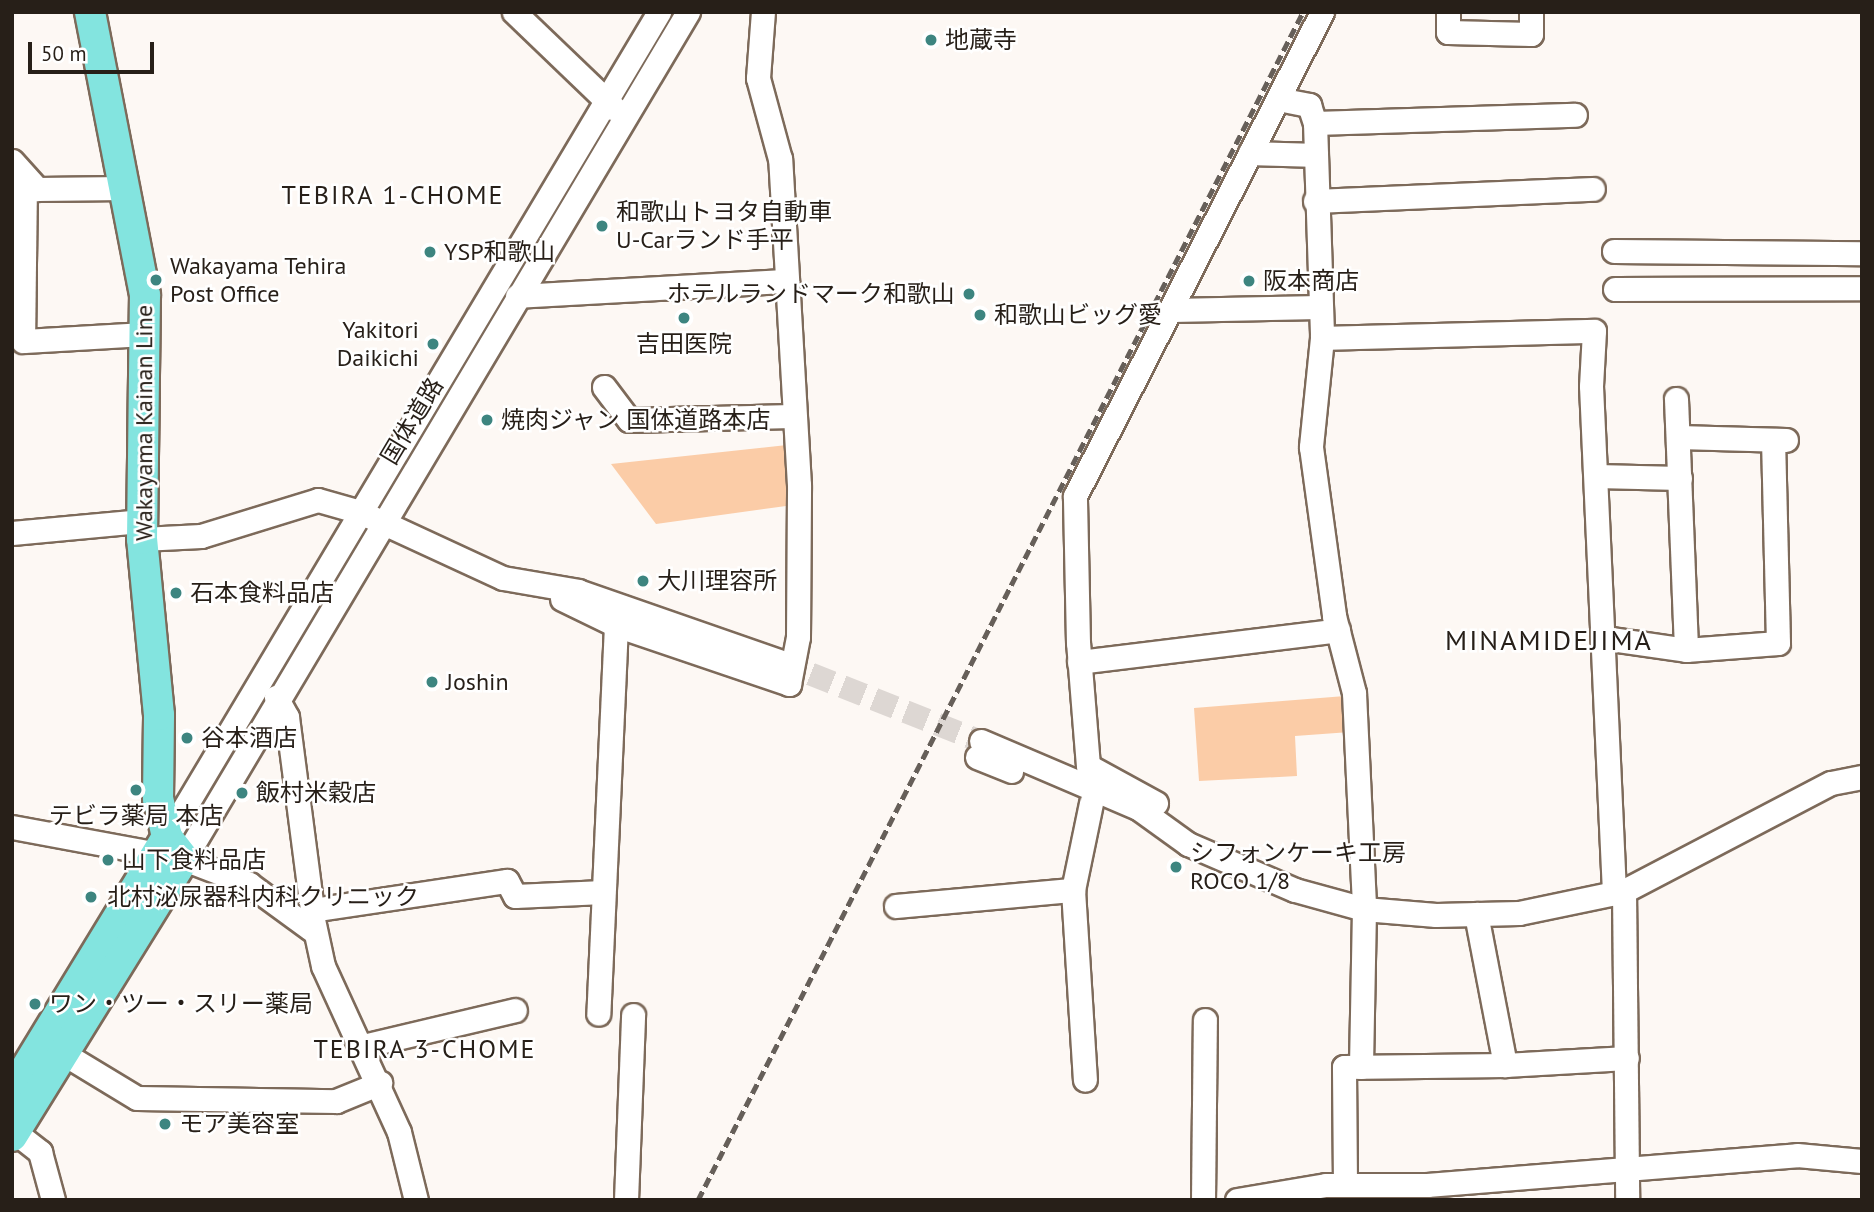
<!DOCTYPE html>
<meta charset="utf-8">
<style>
body{margin:0}
#map{position:relative;width:1874px;height:1212px;overflow:hidden;background:#fdf8f4;font-family:"PT Sans","Noto Sans JP",sans-serif}
div>[style]{position:absolute}
.green>*{inset:0;background:#fbcca7}
.minor-tunnel>*{height:23px;margin-top:-11.5px;transform-origin:0;background:repeating-linear-gradient(90deg,#ddd7d3 0 23px,transparent 0 34px)}
.roads{filter:drop-shadow(2px 0 #7d6a5a) drop-shadow(-2px 0 #7d6a5a) drop-shadow(0 2px #7d6a5a) drop-shadow(0 -2px #7d6a5a)}
.minor>*{height:23px;margin:-11.5px;padding:0 11.5px;transform-origin:11.5px;border-radius:11.5px;background:#fff}
.major>*{height:30px;margin:-15px;padding:0 15px;transform-origin:15px;border-radius:15px;background:#83e4df}
.rail>*{height:5px;margin-top:-2.5px;transform-origin:0;background:repeating-linear-gradient(90deg,#665f59 0 10px,transparent 0 15px)}
.dots>*{width:19px;height:19px;translate:-50% -50%;box-sizing:border-box;border:4px solid #fff;border-radius:50%}
span{translate:-50% -50%;white-space:nowrap;text-align:center;line-height:1.15;-webkit-text-stroke:5px #fff;paint-order:stroke}
.poi-label{font-size:24px;color:#271f18}
.left{translate:0 -50%;text-align:left}
.right{translate:-100% -50%;text-align:right}
.street-label{font-size:24px;color:#271f18}
.neighbourhood-label{font-size:26px;color:#271f18;letter-spacing:2px}
.quarter-label{font-size:28px;color:#271f18;letter-spacing:2px}
.frame{position:absolute;inset:0;border:14px solid #271f18;pointer-events:none}
.scale{position:absolute;left:28px;top:42px;width:126px;height:32px;box-sizing:border-box;border:4px solid #271f18;border-top:0;padding-left:9px;font-size:21px;line-height:24px;white-space:nowrap;color:#271f18;-webkit-text-stroke:5px #fff;paint-order:stroke}
</style>
<div id="map">
<div class="green">
<div style="clip-path:polygon(787px 445px,793px 501px,786px 506px,656px 524px,611px 464px)"></div>
<div style="clip-path:polygon(1345px 696px,1350px 732px,1295px 736px,1297px 776px,1199px 781px,1194px 708px)"></div>
</div>
<div class="minor-tunnel">
<div style="left:779px;top:661px;width:217px;rotate:21.6deg"></div>
</div>
<div class="roads">
<div class="minor">
<div style="left:514px;top:12px;width:140px;rotate:43.8deg"></div>
<div style="left:1448px;top:12px;width:20px;rotate:90deg"></div>
<div style="left:1448px;top:32px;width:83px;rotate:1.4deg"></div>
<div style="left:1531px;top:34px;width:22px;rotate:-90deg"></div>
<div style="left:1278px;top:99px;width:32px;rotate:11deg"></div>
<div style="left:1309px;top:105px;width:19px;rotate:72deg"></div>
<div style="left:1315px;top:123px;width:260px;rotate:-1.8deg"></div>
<div style="left:1315px;top:123px;width:215px;rotate:88.1deg"></div>
<div style="left:1322px;top:338px;width:110px;rotate:95.8deg"></div>
<div style="left:1311px;top:447px;width:171px;rotate:82.2deg"></div>
<div style="left:1334px;top:616px;width:80px;rotate:75.4deg"></div>
<div style="left:1354px;top:693px;width:216px;rotate:87.3deg"></div>
<div style="left:1364px;top:909px;width:158px;rotate:91.1deg"></div>
<div style="left:1250px;top:153px;width:66px;rotate:1.7deg"></div>
<div style="left:12px;top:161px;width:38px;rotate:48deg"></div>
<div style="left:37px;top:189px;width:88px;rotate:-0.7deg"></div>
<div style="left:25px;top:182px;width:159px;rotate:90.7deg"></div>
<div style="left:23px;top:341px;width:123px;rotate:-3.3deg"></div>
<div style="left:1315px;top:201px;width:278px;rotate:-2.5deg"></div>
<div style="left:1614px;top:251px;width:248px;rotate:0.5deg"></div>
<div style="left:1615px;top:289px;width:247px;rotate:-0.2deg"></div>
<div style="left:517px;top:296px;width:269px;rotate:-3.2deg"></div>
<div style="left:1171px;top:310px;width:149px;rotate:-1.2deg"></div>
<div style="left:1322px;top:338px;width:272px;rotate:-1.5deg"></div>
<div style="left:1594px;top:331px;width:55px;rotate:93.1deg"></div>
<div style="left:1591px;top:386px;width:508px;rotate:87.4deg"></div>
<div style="left:604px;top:387px;width:41px;rotate:52.9deg"></div>
<div style="left:629px;top:420px;width:163px;rotate:-1.4deg"></div>
<div style="left:1676px;top:399px;width:251px;rotate:87.7deg"></div>
<div style="left:1678px;top:437px;width:108px;rotate:1.6deg"></div>
<div style="left:1596px;top:476px;width:84px;rotate:1.4deg"></div>
<div style="left:12px;top:533px;width:131px;rotate:-5.3deg"></div>
<div style="left:142px;top:539px;width:59px;rotate:-2.9deg"></div>
<div style="left:201px;top:536px;width:122px;rotate:-17.1deg"></div>
<div style="left:318px;top:500px;width:44px;rotate:15.9deg"></div>
<div style="left:360px;top:512px;width:157px;rotate:24.8deg"></div>
<div style="left:503px;top:578px;width:76px;rotate:9.8deg"></div>
<div style="left:578px;top:591px;width:213px;rotate:19.2deg"></div>
<div style="left:562px;top:599px;width:60px;rotate:25.7deg"></div>
<div style="left:616px;top:625px;width:389px;rotate:92.6deg"></div>
<div style="left:616px;top:625px;width:183px;rotate:18.8deg"></div>
<div style="left:789px;top:684px;width:48px;rotate:-79.2deg"></div>
<div style="left:798px;top:637px;width:152px;rotate:-89.6deg"></div>
<div style="left:799px;top:485px;width:327px;rotate:-93.3deg"></div>
<div style="left:780px;top:159px;width:84px;rotate:-105.2deg"></div>
<div style="left:758px;top:78px;width:66px;rotate:-85.7deg"></div>
<div style="left:1604px;top:638px;width:83px;rotate:8.3deg"></div>
<div style="left:1686px;top:650px;width:92px;rotate:-4.4deg"></div>
<div style="left:1778px;top:643px;width:203px;rotate:-91.4deg"></div>
<div style="left:1079px;top:662px;width:261px;rotate:-7deg"></div>
<div style="left:276px;top:697px;width:23px;rotate:61deg"></div>
<div style="left:287px;top:717px;width:195px;rotate:82.6deg"></div>
<div style="left:312px;top:910px;width:197px;rotate:-8.5deg"></div>
<div style="left:507px;top:881px;width:17px;rotate:62deg"></div>
<div style="left:515px;top:896px;width:88px;rotate:-2.6deg"></div>
<div style="left:981px;top:741px;width:171px;rotate:23.1deg"></div>
<div style="left:1138px;top:808px;width:62px;rotate:35.8deg"></div>
<div style="left:1188px;top:844px;width:116px;rotate:23.3deg"></div>
<div style="left:1295px;top:890px;width:72px;rotate:15.4deg"></div>
<div style="left:1364px;top:909px;width:72px;rotate:4.8deg"></div>
<div style="left:1436px;top:915px;width:83px;rotate:-1.4deg"></div>
<div style="left:1519px;top:913px;width:107px;rotate:-11.8deg"></div>
<div style="left:1624px;top:891px;width:233px;rotate:-27.6deg"></div>
<div style="left:1831px;top:783px;width:32px;rotate:-11deg"></div>
<div style="left:977px;top:757px;width:37px;rotate:22deg"></div>
<div style="left:1156px;top:803px;width:77px;rotate:-151.4deg"></div>
<div style="left:1088px;top:766px;width:123px;rotate:-94.6deg"></div>
<div style="left:1078px;top:643px;width:147px;rotate:-91.2deg"></div>
<div style="left:1075px;top:496px;width:543px;rotate:-62.96deg"></div>
<div style="left:12px;top:827px;width:175px;rotate:10.5deg"></div>
<div style="left:184px;top:859px;width:70px;rotate:21deg"></div>
<div style="left:249px;top:884px;width:78px;rotate:36.1deg"></div>
<div style="left:167px;top:837px;width:961px;rotate:-59.19deg"></div>
<div style="left:184px;top:859px;width:986px;rotate:-59.25deg"></div>
<div style="left:1073px;top:890px;width:190px;rotate:86.4deg"></div>
<div style="left:1624px;top:891px;width:309px;rotate:89.4deg"></div>
<div style="left:896px;top:906px;width:178px;rotate:-5.2deg"></div>
<div style="left:1073px;top:890px;width:89px;rotate:-78.3deg"></div>
<div style="left:1476px;top:914px;width:154px;rotate:79.1deg"></div>
<div style="left:1505px;top:1065px;width:122px;rotate:-3.3deg"></div>
<div style="left:312px;top:915px;width:52px;rotate:77.8deg"></div>
<div style="left:323px;top:966px;width:183px;rotate:65.4deg"></div>
<div style="left:399px;top:1132px;width:70px;rotate:76deg"></div>
<div style="left:51px;top:1046px;width:100px;rotate:31.2deg"></div>
<div style="left:137px;top:1098px;width:199px;rotate:0.9deg"></div>
<div style="left:336px;top:1101px;width:48px;rotate:-22.2deg"></div>
<div style="left:363px;top:1046px;width:156px;rotate:-13.3deg"></div>
<div style="left:12px;top:1130px;width:36px;rotate:38deg"></div>
<div style="left:40px;top:1152px;width:50px;rotate:74.8deg"></div>
<div style="left:1345px;top:1184px;width:117px;rotate:-90.5deg"></div>
<div style="left:1344px;top:1067px;width:161px;rotate:-0.7deg"></div>
<div style="left:626px;top:1200px;width:185px;rotate:-87.8deg"></div>
<div style="left:1203px;top:1200px;width:180px;rotate:-89.4deg"></div>
<div style="left:1237px;top:1200px;width:90px;rotate:-9.6deg"></div>
<div style="left:1326px;top:1185px;width:101px"></div>
<div style="left:1427px;top:1185px;width:371px;rotate:-4.6deg"></div>
<div style="left:1797px;top:1155px;width:65px;rotate:5.3deg"></div>
</div>
<div class="major">
<div style="left:12px;top:1091px;width:298px;rotate:-58.6deg"></div>
<div style="left:12px;top:1136px;width:326px;rotate:-58.2deg"></div>
<div style="left:184px;top:859px;width:28px;rotate:-128deg"></div>
<div style="left:167px;top:837px;width:39px;rotate:-103deg"></div>
<div style="left:158px;top:799px;width:84px;rotate:-89.3deg"></div>
<div style="left:159px;top:715px;width:177px;rotate:-95.5deg"></div>
<div style="left:142px;top:539px;width:244px;rotate:-89.3deg"></div>
<div style="left:145px;top:295px;width:288px;rotate:-101deg"></div>
</div>
</div>
<div class="rail">
<div style="left:698px;top:1200px;width:1333px;rotate:-63.01deg"></div>
</div>
<div class="dots">
<div style="left:931px;top:40px;background:#3d8580"></div>
<div style="left:602px;top:226px;background:#3d8580"></div>
<div style="left:430px;top:252px;background:#3d8580"></div>
<div style="left:156px;top:280px;background:#3d8580"></div>
<div style="left:1249px;top:281px;background:#3d8580"></div>
<div style="left:969px;top:294px;background:#3d8580"></div>
<div style="left:980px;top:315px;background:#3d8580"></div>
<div style="left:684px;top:318px;background:#3d8580"></div>
<div style="left:433px;top:344px;background:#3d8580"></div>
<div style="left:487px;top:420px;background:#3d8580"></div>
<div style="left:643px;top:581px;background:#3d8580"></div>
<div style="left:176px;top:593px;background:#3d8580"></div>
<div style="left:432px;top:682px;background:#3d8580"></div>
<div style="left:187px;top:738px;background:#3d8580"></div>
<div style="left:136px;top:790px;background:#3d8580"></div>
<div style="left:242px;top:793px;background:#3d8580"></div>
<div style="left:108px;top:860px;background:#3d8580"></div>
<div style="left:1176px;top:867px;background:#3d8580"></div>
<div style="left:91px;top:897px;background:#3d8580"></div>
<div style="left:35px;top:1004px;background:#3d8580"></div>
<div style="left:165px;top:1124px;background:#3d8580"></div>
</div>
<div class="poi-label">
<span class="left" style="left:945px;top:40px">地蔵寺</span>
<span class="left" style="left:616px;top:226px">和歌山トヨタ自動車<br>U-Carランド手平</span>
<span class="left" style="left:444px;top:252px">YSP和歌山</span>
<span class="left" style="left:170px;top:280px">Wakayama Tehira<br>Post Office</span>
<span class="left" style="left:1263px;top:281px">阪本商店</span>
<span class="right" style="left:955px;top:294px">ホテルランドマーク和歌山</span>
<span class="left" style="left:994px;top:315px">和歌山ビッグ愛</span>
<span class="right" style="left:419px;top:344px">Yakitori<br>Daikichi</span>
<span style="left:684px;top:344px">吉田医院</span>
<span class="left" style="left:501px;top:420px">焼肉ジャン 国体道路本店</span>
<span class="left" style="left:657px;top:581px">大川理容所</span>
<span class="left" style="left:190px;top:593px">石本食料品店</span>
<span class="left" style="left:446px;top:682px">Joshin</span>
<span class="left" style="left:201px;top:738px">谷本酒店</span>
<span class="left" style="left:256px;top:793px">飯村米穀店</span>
<span style="left:136px;top:816px">テビラ薬局 本店</span>
<span class="left" style="left:1190px;top:867px">シフォンケーキ工房<br>ROCO 1/8</span>
<span class="left" style="left:122px;top:860px">山下食料品店</span>
<span class="left" style="left:107px;top:897px">北村泌尿器科内科クリニック</span>
<span class="left" style="left:49px;top:1004px">ワン・ツー・スリー薬局</span>
<span class="left" style="left:179px;top:1124px">モア美容室</span>
</div>
<div class="street-label">
<span style="left:412px;top:421px;rotate:-59deg">国体道路</span>
<span style="left:144px;top:423px;rotate:-90deg">Wakayama Kainan Line</span>
</div>
<div class="neighbourhood-label">
<span style="left:393px;top:195px">TEBIRA 1-CHOME</span>
<span style="left:425px;top:1049px">TEBIRA 3-CHOME</span>
</div>
<div class="quarter-label">
<span style="left:1549px;top:640px">MINAMIDEJIMA</span>
</div>
<div class="frame"></div>
<div class="scale">50 m</div>
</div>
